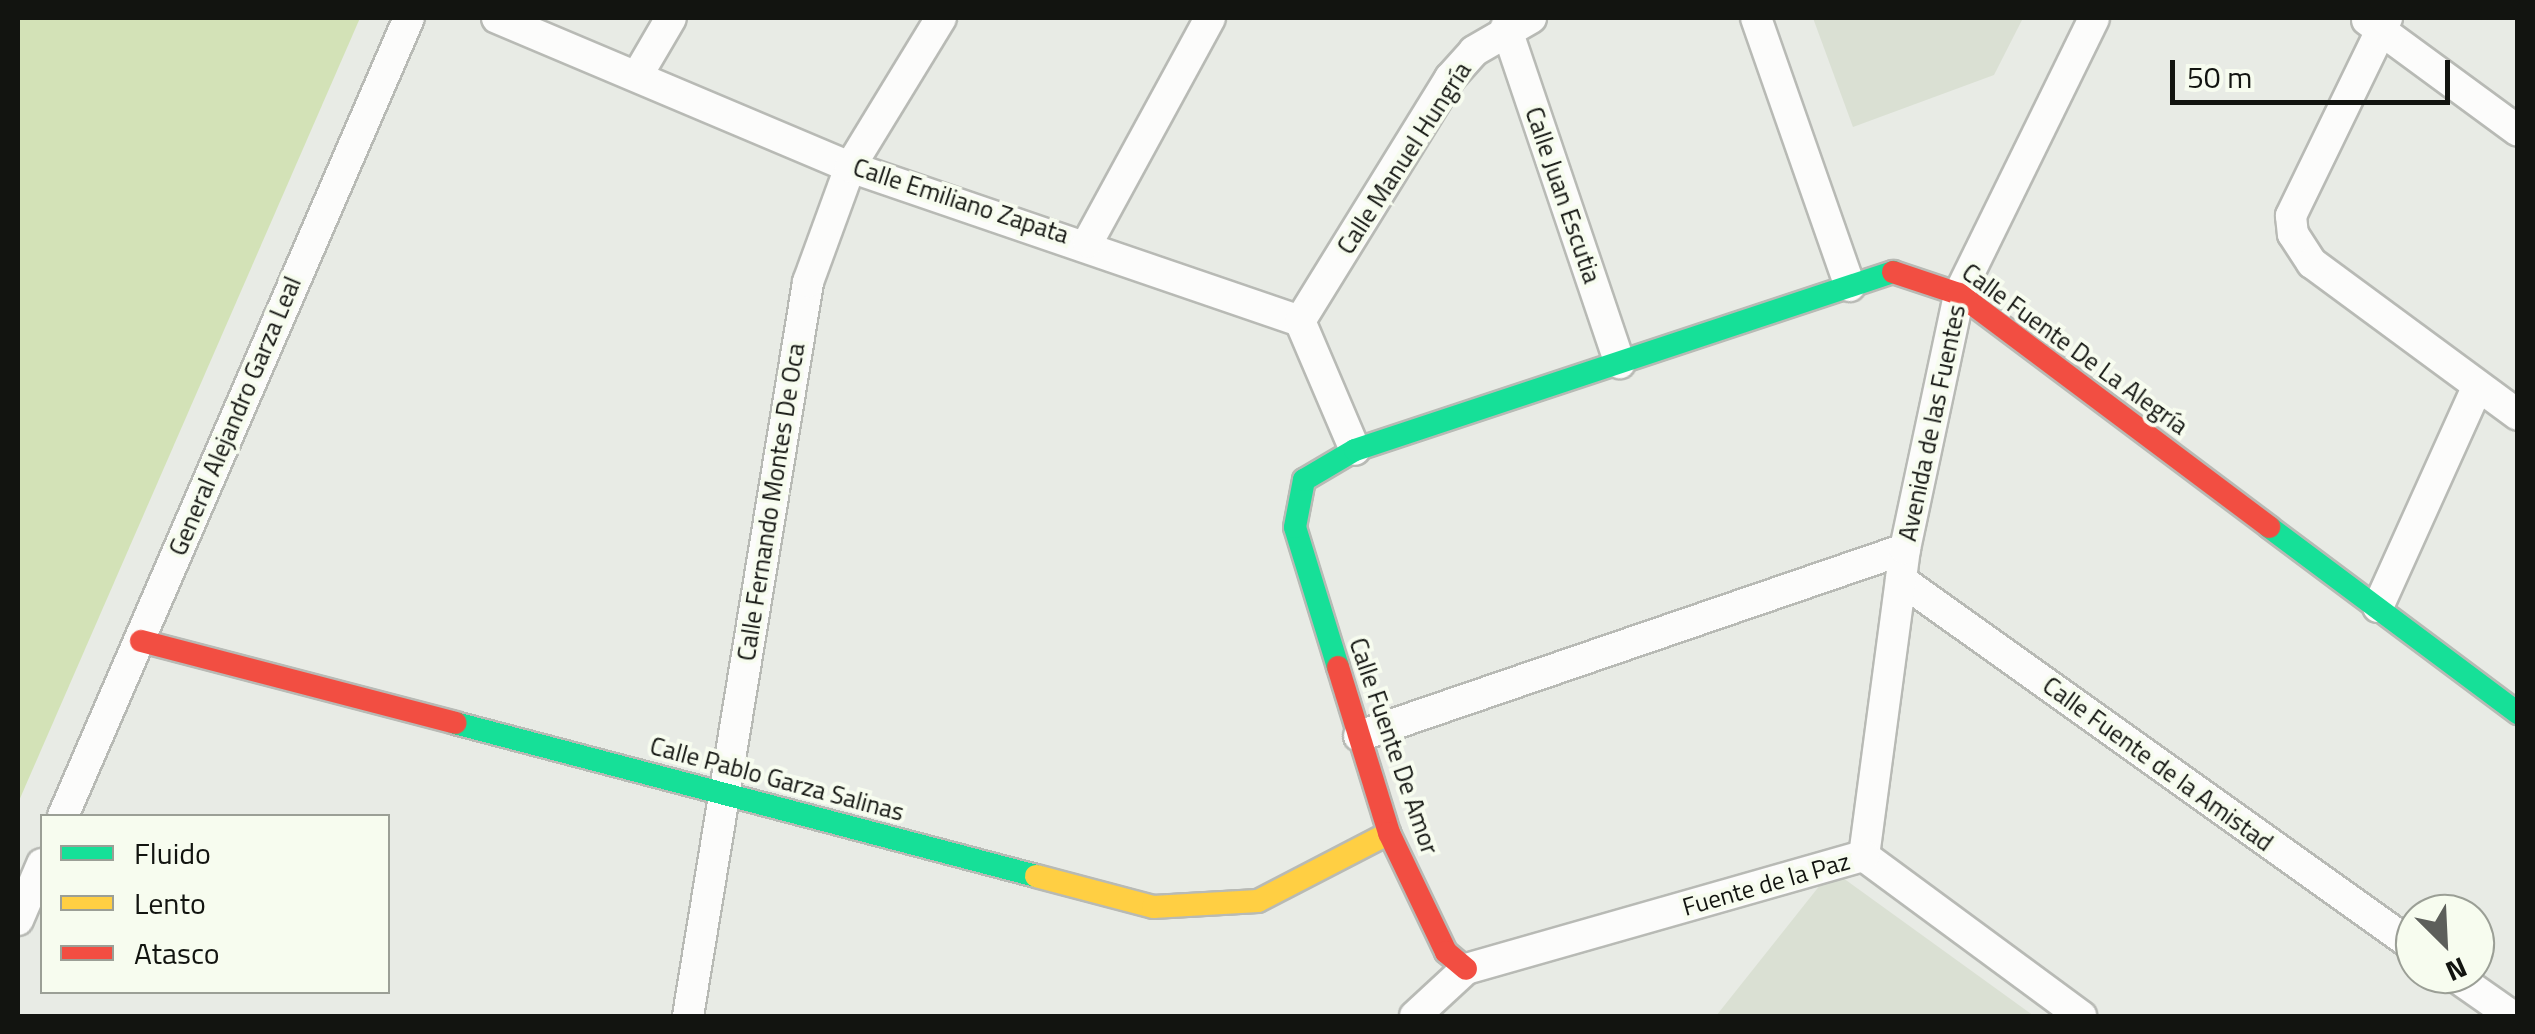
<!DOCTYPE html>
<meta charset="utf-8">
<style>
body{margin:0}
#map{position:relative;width:2535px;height:1034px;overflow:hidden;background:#e8ebe5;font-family:"Titillium Web",sans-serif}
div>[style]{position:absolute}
.built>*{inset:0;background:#dae0d3}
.green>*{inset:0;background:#d3e2b7}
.roads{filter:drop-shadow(2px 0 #b8bab5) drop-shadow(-2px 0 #b8bab5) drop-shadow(0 2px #b8bab5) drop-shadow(0 -2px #b8bab5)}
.street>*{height:30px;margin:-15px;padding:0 15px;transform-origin:15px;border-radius:15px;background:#fcfcfb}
.fast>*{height:22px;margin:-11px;padding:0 11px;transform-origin:11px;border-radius:11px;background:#16e098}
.slow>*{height:22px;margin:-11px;padding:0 11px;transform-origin:11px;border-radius:11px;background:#ffcf43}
.jam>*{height:22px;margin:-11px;padding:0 11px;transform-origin:11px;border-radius:11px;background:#f24e42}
span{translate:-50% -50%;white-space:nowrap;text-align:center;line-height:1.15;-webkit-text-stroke:8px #f7fcef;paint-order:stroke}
.street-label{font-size:25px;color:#121410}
.frame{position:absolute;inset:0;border:20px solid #121410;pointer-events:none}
.legend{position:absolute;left:40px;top:814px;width:350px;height:180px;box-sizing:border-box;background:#f7fcef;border:2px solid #9b9f96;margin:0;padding:12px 18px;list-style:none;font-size:30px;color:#121410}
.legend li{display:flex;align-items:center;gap:20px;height:50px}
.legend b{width:50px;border:2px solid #9b9f96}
.north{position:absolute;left:2395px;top:894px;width:100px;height:100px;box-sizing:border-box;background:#f7fcef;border:2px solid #9b9f96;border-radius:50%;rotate:156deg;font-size:28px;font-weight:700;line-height:40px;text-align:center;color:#121410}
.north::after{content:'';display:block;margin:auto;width:35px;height:45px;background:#5d5f5b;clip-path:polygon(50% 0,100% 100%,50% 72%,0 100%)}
.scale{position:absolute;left:2170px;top:60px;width:280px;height:45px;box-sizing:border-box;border:5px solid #121410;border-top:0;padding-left:12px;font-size:30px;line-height:35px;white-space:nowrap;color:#121410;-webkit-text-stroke:8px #f7fcef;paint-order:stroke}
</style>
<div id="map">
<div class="built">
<div style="clip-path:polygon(1813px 18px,2023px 18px,1994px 75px,1853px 127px)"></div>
<div style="clip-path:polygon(1832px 870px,2034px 1016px,1716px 1016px)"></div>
</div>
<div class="green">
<div style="clip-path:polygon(18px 18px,360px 18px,18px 803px)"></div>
</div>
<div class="roads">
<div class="street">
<div style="left:497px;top:18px;width:383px;rotate:22.9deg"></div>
<div style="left:850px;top:167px;width:476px;rotate:18.9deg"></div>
<div style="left:1300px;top:321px;width:140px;rotate:66.9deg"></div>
<div style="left:1756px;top:18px;width:284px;rotate:70.7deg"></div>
<div style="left:2387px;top:18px;width:220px;rotate:115.9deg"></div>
<div style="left:2291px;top:216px;width:18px;rotate:84deg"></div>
<div style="left:2293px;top:234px;width:35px;rotate:57deg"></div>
<div style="left:2312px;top:263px;width:256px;rotate:36.4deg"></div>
<div style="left:2367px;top:20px;width:187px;rotate:36.3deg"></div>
<div style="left:1506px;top:27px;width:355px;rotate:71.3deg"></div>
<div style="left:640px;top:71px;width:61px;rotate:-59.7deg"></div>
<div style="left:1088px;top:242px;width:255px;rotate:-61.4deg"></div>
<div style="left:1300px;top:321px;width:286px;rotate:-58.3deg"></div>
<div style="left:1450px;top:78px;width:36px;rotate:-48deg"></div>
<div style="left:1474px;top:51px;width:66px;rotate:-30.1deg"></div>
<div style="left:1901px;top:580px;width:632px;rotate:35.53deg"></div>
<div style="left:2378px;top:607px;width:240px;rotate:-65.7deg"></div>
<div style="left:1359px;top:736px;width:577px;rotate:-18.91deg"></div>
<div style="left:63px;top:816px;width:870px;rotate:-66.56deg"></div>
<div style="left:1864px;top:856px;width:310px;rotate:-82.4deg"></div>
<div style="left:1905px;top:549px;width:261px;rotate:-78deg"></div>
<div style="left:1959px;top:294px;width:307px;rotate:-63.9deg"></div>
<div style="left:1864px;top:856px;width:270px;rotate:36.4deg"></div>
<div style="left:18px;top:920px;width:61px;rotate:-66.8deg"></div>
<div style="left:2452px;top:974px;width:73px;rotate:35deg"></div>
<div style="left:688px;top:1016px;width:744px;rotate:-80.71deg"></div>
<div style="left:808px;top:282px;width:122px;rotate:-69.9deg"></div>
<div style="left:850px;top:167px;width:175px;rotate:-58.6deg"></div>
<div style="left:1415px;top:1016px;width:69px;rotate:-42.7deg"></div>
<div style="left:1466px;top:969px;width:414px;rotate:-15.9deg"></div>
</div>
<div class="fast">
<div style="left:2269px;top:527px;width:311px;rotate:36.8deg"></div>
<div style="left:1338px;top:667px;width:146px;rotate:-107.1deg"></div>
<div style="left:1295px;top:527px;width:48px;rotate:-79.2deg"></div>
<div style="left:1304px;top:480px;width:59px;rotate:-30.5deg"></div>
<div style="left:1355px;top:450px;width:567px;rotate:-18.31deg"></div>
<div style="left:455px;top:723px;width:601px;rotate:14.75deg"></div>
</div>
<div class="slow">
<div style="left:1036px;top:876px;width:121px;rotate:14.8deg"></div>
<div style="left:1153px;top:907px;width:105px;rotate:-3.3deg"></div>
<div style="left:1258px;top:901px;width:148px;rotate:-27.4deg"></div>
</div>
<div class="jam">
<div style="left:1893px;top:272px;width:70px;rotate:18.4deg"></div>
<div style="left:1959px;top:294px;width:388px;rotate:36.9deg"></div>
<div style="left:141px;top:641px;width:325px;rotate:14.6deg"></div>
<div style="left:1338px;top:667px;width:174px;rotate:72.9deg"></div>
<div style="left:1389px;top:833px;width:132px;rotate:64.4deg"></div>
<div style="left:1446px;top:952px;width:26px;rotate:40deg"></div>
</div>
</div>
<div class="street-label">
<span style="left:1404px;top:158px;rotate:-57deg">Calle Manuel Hungría</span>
<span style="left:1563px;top:195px;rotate:71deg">Calle Juan Escutia</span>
<span style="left:961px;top:201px;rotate:18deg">Calle Emiliano Zapata</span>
<span style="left:2075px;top:349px;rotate:36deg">Calle Fuente De La Alegría</span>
<span style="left:235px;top:416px;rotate:-67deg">General Alejandro Garza Leal</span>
<span style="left:1932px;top:423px;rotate:-78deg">Avenida de las Fuentes</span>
<span style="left:771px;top:502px;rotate:-81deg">Calle Fernando Montes De Oca</span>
<span style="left:1394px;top:746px;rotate:71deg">Calle Fuente De Amor</span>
<span style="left:2158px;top:764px;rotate:36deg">Calle Fuente de la Amistad</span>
<span style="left:777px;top:779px;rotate:15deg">Calle Pablo Garza Salinas</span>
<span style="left:1766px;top:884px;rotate:-16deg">Fuente de la Paz</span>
</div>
<div class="frame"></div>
<ul class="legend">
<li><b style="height:12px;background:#16e098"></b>Fluido</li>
<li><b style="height:12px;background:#ffcf43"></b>Lento</li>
<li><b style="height:12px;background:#f24e42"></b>Atasco</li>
</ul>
<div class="north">N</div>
<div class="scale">50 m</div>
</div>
